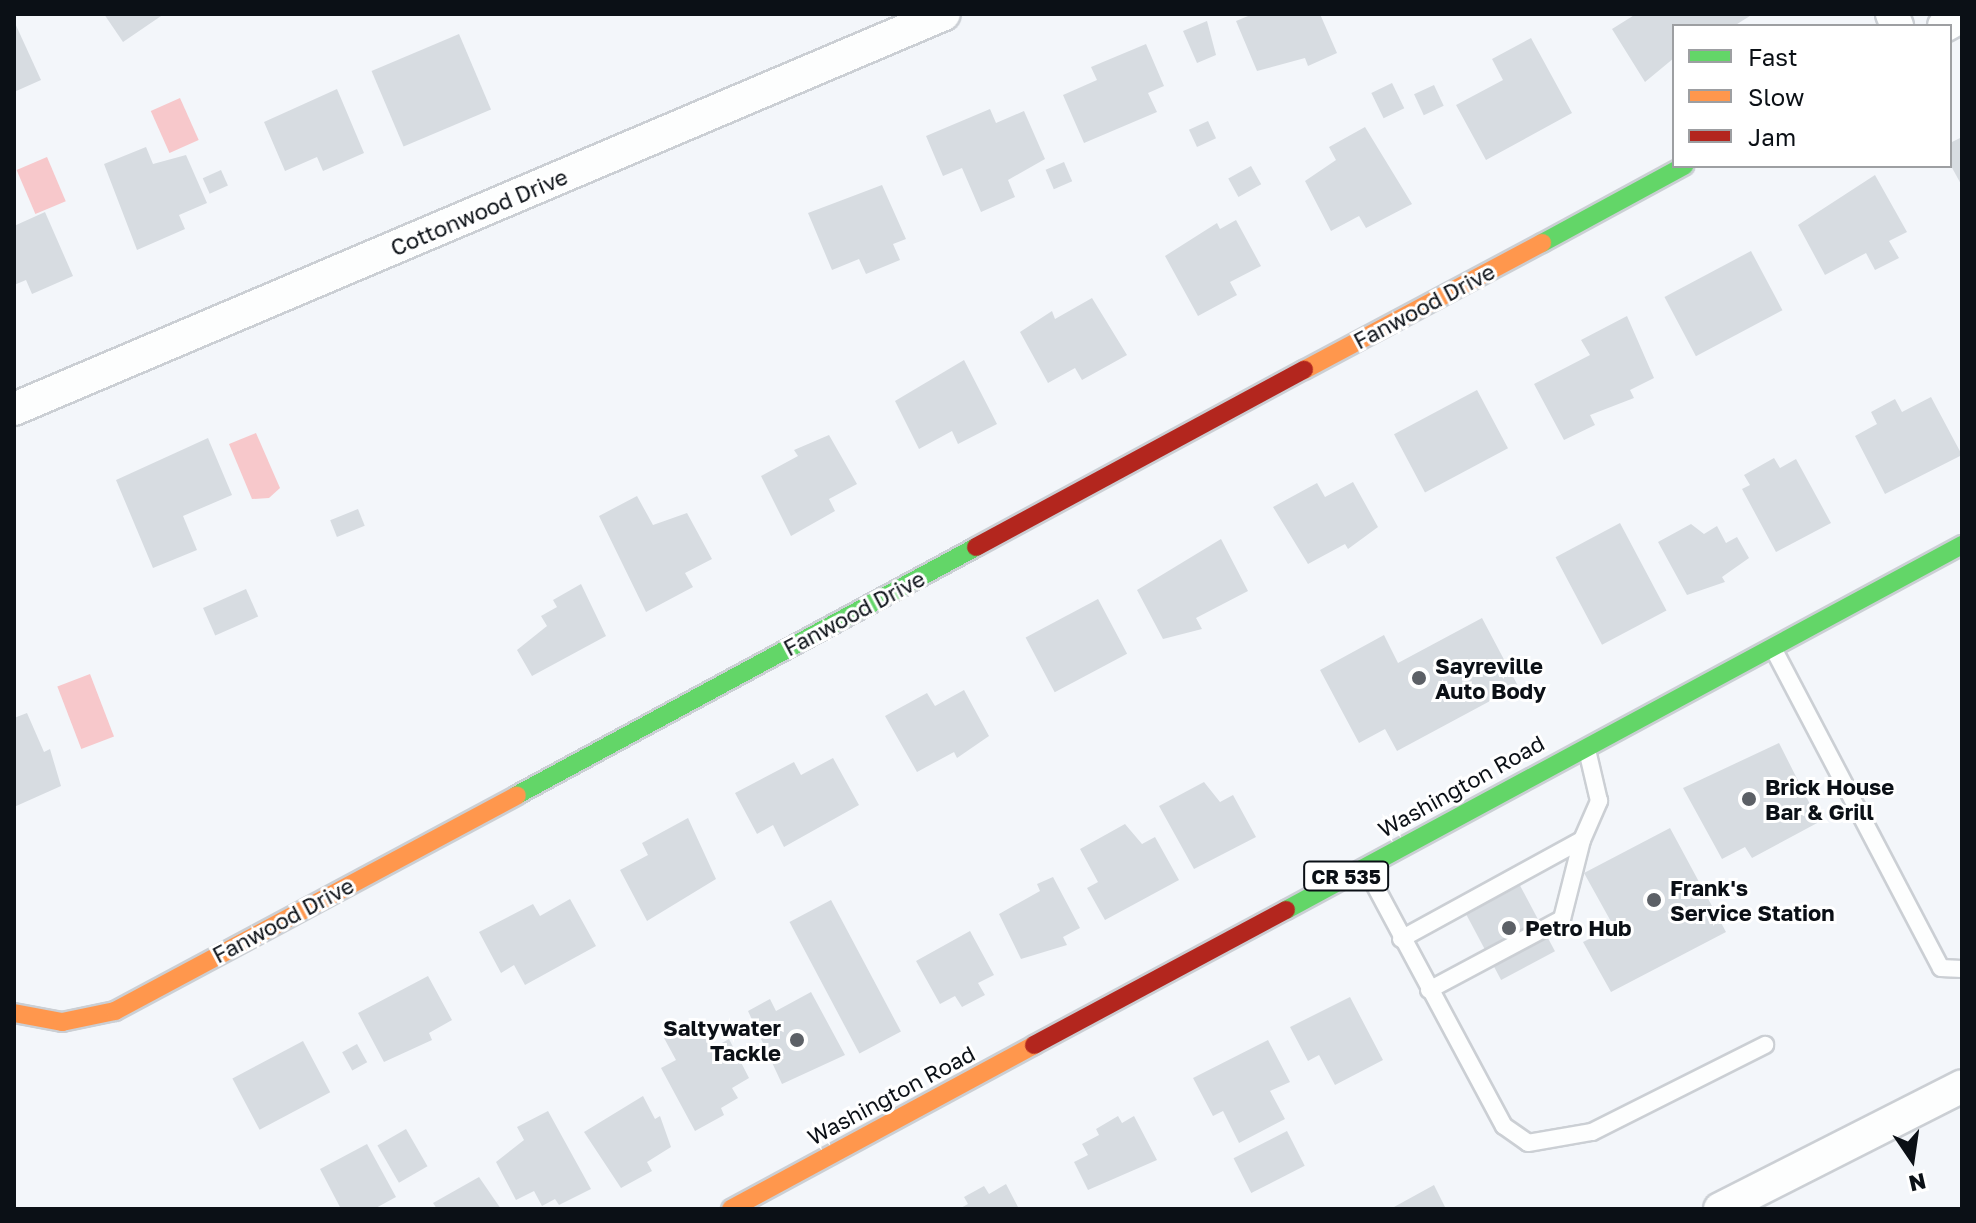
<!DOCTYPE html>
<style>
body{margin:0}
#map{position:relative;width:1976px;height:1223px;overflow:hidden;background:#f3f6fa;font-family:"Golos Text",sans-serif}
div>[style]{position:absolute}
.water>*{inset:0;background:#f7c8cb;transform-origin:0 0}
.building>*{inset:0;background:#d7dce1;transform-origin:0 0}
.roads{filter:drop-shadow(2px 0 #cbcfd4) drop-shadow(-2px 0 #cbcfd4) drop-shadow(0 2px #cbcfd4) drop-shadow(0 -2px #cbcfd4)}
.lane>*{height:16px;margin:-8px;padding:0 8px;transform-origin:8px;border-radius:8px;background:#fdfefe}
.street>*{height:32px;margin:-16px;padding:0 16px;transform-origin:16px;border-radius:16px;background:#fdfefe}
.fast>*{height:18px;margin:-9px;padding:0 9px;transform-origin:9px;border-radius:9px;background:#63d668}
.slow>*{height:18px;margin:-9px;padding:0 9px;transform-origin:9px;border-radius:9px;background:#ff974d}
.jam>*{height:18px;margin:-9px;padding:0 9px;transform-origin:9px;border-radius:9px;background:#b3261e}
.dots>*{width:22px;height:22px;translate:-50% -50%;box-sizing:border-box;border:4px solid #fff;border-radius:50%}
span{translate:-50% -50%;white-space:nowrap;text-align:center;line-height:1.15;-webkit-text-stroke:6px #fff;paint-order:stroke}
.shield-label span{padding:2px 6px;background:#fff;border:2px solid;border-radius:6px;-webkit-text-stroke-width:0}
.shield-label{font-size:20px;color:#0b1016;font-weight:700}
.street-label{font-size:22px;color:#0b1016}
.poi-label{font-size:22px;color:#0b1016;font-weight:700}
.left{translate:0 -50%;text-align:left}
.right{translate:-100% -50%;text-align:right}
.frame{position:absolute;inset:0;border:16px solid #0b1016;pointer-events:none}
.legend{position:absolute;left:1672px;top:24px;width:280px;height:144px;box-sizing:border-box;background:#fff;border:2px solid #9d9fa2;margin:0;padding:10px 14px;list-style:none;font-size:24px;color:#0b1016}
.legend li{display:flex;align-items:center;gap:16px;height:40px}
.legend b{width:40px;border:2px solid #9d9fa2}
.north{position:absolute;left:1872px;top:1119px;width:80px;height:80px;-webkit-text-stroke:6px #fff;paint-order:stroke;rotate:167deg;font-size:22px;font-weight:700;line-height:32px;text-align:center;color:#0b1016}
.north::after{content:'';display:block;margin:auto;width:28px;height:36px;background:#0b1016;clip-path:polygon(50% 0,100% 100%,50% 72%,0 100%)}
</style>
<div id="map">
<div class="water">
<div style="left:180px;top:98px;width:46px;height:32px;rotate:66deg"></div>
<div style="left:47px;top:157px;width:48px;height:33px;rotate:67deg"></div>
<div style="clip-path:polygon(256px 433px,280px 488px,269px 498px,252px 499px,229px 444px)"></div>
<div style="left:90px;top:674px;width:67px;height:35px;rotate:69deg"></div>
</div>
<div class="building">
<div style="clip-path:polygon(104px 14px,164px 14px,123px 42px)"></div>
<div style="clip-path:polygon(1253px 14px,1320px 14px,1337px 53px,1308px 66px,1305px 58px,1257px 71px,1236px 21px)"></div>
<div style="clip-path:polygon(1636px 14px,1753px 14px,1734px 26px,1674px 26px,1674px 58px,1645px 82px,1612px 29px)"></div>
<div style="clip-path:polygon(14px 21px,41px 80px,14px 92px)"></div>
<div style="clip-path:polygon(1207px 21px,1216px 55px,1197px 63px,1183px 31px)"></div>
<div style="left:459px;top:34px;width:82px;height:95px;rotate:67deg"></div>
<div style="clip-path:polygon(1531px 38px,1572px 113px,1486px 160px,1456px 105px,1503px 80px,1492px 59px)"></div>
<div style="clip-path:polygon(1146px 44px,1164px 86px,1148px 93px,1157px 112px,1084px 143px,1063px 95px,1097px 80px,1091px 67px)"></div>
<div style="left:1392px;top:83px;width:28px;height:23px;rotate:64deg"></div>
<div style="left:1434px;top:85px;width:23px;height:22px;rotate:65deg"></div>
<div style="clip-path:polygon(337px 89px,364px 153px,323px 171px,317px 157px,285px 171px,264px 122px)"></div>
<div style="clip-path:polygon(990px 109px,996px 123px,1024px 111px,1045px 159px,1008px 180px,1015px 197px,981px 212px,962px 168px,943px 176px,926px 136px)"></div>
<div style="left:1208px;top:121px;width:19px;height:21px;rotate:65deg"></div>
<div style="clip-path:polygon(1365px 127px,1412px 204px,1366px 228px,1359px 216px,1331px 231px,1305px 181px,1336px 160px,1329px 147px)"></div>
<div style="clip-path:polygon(1962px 137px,1962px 186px,1950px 164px,1950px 143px)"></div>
<div style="clip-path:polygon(146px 147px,153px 164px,186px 155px,207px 203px,179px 215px,185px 229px,137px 250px,104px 164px)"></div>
<div style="left:1064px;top:162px;width:21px;height:20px;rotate:67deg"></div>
<div style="left:1251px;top:166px;width:21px;height:26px;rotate:61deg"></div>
<div style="left:221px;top:170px;width:17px;height:20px;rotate:66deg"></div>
<div style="clip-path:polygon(1875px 175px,1907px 232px,1889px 241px,1899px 258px,1875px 270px,1866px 253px,1825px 275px,1798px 225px)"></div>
<div style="clip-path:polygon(882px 185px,906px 239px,893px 244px,900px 260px,866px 274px,859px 259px,832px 270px,808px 213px)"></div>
<div style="clip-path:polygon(45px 212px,73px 276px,32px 294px,26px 280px,14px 285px,14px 226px)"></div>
<div style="clip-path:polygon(1236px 220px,1261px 266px,1230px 282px,1237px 295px,1198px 316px,1165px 256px,1217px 223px,1220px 229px)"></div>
<div style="left:1751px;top:251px;width:67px;height:98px;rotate:62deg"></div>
<div style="clip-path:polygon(1092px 298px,1127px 355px,1082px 380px,1075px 368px,1048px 383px,1020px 332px,1052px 311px,1055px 319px)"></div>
<div style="clip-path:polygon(1627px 316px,1654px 378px,1630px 390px,1634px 398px,1590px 415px,1595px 425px,1564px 440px,1534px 384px,1590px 355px,1581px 340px)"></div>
<div style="clip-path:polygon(964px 360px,997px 424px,958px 444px,952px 431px,919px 449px,895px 401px)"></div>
<div style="left:1477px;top:390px;width:66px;height:94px;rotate:62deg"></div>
<div style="clip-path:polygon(1931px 397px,1962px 455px,1885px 494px,1855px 436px,1877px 424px,1871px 412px,1895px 399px,1902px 412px)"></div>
<div style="clip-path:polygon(829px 435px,857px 484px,829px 499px,835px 511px,791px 536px,761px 476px,798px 456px,794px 450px)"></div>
<div style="clip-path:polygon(208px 438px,232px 495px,183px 516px,197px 550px,153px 568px,116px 480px)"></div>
<div style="clip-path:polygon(1774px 458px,1780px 468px,1796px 459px,1831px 523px,1776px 552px,1742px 489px,1750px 485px,1744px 475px)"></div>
<div style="clip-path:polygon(1353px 482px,1378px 527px,1348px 549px,1345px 544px,1308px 564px,1273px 507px,1317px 483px,1325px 497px)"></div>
<div style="clip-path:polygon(637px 496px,653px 525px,687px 513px,712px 559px,685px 573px,693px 587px,646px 612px,599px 516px)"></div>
<div style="left:358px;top:509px;width:18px;height:30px;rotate:68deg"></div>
<div style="left:1620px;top:523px;width:99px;height:73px;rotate:62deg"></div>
<div style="clip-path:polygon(1691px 524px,1704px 534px,1717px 526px,1726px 543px,1737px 537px,1749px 558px,1722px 577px,1725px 582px,1687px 595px,1658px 542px)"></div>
<div style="clip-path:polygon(1221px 539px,1248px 591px,1196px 618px,1202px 629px,1163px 639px,1137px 590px)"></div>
<div style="clip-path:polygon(581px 584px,606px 636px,532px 676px,517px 650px,547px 626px,541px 616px,557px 607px,553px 600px)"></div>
<div style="left:246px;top:589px;width:30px;height:47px;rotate:66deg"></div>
<div style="left:1098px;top:599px;width:62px;height:82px;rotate:62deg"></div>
<div style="clip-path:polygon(1482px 618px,1518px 686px,1397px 751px,1385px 729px,1359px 743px,1320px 670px,1384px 635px,1398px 663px)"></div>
<div style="clip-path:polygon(964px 690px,989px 736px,957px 758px,954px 752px,917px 772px,885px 716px,927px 693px,935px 706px)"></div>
<div style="clip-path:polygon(27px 713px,44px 752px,50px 749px,61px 786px,14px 807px,14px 718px)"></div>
<div style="clip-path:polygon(1779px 743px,1819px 822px,1752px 858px,1745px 847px,1722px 859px,1683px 788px)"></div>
<div style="clip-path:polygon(833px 758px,859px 805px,784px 847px,773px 825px,757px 834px,735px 793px,794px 762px,801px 775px)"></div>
<div style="clip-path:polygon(1204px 782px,1220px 802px,1233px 795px,1256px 837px,1194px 869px,1159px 806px)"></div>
<div style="clip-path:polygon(688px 818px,716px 879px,647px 921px,620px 870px,648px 855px,642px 843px)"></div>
<div style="clip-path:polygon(1125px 824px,1142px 844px,1155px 837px,1179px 880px,1105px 920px,1087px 888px,1098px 882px,1080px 849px)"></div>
<div style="clip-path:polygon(1670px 828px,1726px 932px,1611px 992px,1583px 942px,1614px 927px,1584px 873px)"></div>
<div style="clip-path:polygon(1053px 877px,1080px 928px,1063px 937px,1067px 945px,1021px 959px,999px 914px,1040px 891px,1037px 884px)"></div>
<div style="left:1516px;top:878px;width:83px;height:61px;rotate:62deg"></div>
<div style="clip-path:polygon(570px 899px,596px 946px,525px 985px,514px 965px,501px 973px,479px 932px,533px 904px,540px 916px)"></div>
<div style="left:831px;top:900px;width:149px;height:47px;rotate:62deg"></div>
<div style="clip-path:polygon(970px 931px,994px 975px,978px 983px,985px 995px,962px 1007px,955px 996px,940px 1004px,916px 961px)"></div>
<div style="clip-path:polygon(428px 976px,452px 1020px,429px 1033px,432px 1040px,384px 1062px,358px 1013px)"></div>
<div style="clip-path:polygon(811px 992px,845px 1055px,782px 1084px,748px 1011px,770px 999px,776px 1011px)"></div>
<div style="clip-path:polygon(1350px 997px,1383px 1060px,1335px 1085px,1319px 1055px,1308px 1061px,1290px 1027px)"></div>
<div style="clip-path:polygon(696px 1021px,711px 1049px,729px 1039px,749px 1078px,732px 1088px,738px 1098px,721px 1108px,724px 1115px,695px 1131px,661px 1068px,676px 1060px,664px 1038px)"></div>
<div style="clip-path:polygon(1268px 1040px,1290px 1082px,1270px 1091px,1285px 1119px,1239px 1143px,1223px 1111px,1213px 1116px,1193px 1078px)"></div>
<div style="left:303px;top:1041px;width:58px;height:80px;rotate:62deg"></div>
<div style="left:357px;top:1044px;width:21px;height:17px;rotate:61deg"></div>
<div style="clip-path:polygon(643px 1096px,655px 1119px,660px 1116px,671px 1147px,647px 1162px,652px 1171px,621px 1188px,584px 1132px)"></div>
<div style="clip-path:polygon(548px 1111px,591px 1189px,559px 1205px,555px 1199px,542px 1206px,534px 1191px,516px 1200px,496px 1162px,524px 1140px,517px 1127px)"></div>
<div style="clip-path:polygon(1118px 1116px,1122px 1123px,1134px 1116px,1157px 1160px,1088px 1190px,1074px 1162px,1088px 1155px,1082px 1144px,1099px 1135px,1096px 1129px)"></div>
<div style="left:406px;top:1129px;width:43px;height:33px;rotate:60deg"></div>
<div style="left:1287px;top:1131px;width:39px;height:60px;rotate:63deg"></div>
<div style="clip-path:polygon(367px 1144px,396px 1197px,374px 1209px,341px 1209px,320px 1169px)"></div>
<div style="clip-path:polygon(479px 1177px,501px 1209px,437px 1209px,433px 1203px)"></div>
<div style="clip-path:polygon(1006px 1184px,1019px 1209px,959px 1209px,968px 1204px,964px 1197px,984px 1186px,989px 1194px)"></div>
<div style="clip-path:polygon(1434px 1185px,1446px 1209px,1382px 1209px,1394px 1207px)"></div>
</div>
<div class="roads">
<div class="lane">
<div style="left:1774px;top:650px;width:359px;rotate:62.3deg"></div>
<div style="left:1941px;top:968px;width:21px;rotate:3deg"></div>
<div style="left:1365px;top:867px;width:294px;rotate:61.8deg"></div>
<div style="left:1504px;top:1126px;width:29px;rotate:35deg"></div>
<div style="left:1528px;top:1143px;width:65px;rotate:-9.8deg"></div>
<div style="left:1592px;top:1132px;width:194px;rotate:-26.7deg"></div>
<div style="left:1401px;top:939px;width:206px;rotate:-28.7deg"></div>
<div style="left:1582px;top:840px;width:43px;rotate:-66.4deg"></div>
<div style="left:1599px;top:801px;width:52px;rotate:-103.2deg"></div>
<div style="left:1429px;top:990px;width:151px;rotate:-28.1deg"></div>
<div style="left:1562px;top:919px;width:81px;rotate:-75.8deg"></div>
</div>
<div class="street">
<div style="left:1892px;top:14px;width:13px;rotate:67deg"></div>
<div style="left:1944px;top:26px;width:21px;rotate:-29deg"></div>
<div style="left:14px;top:409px;width:1010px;rotate:-23.01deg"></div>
<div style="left:1720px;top:1209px;width:271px;rotate:-26.9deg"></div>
</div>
<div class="fast">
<div style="left:1542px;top:243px;width:162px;rotate:-28.5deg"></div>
<div style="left:517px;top:795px;width:522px;rotate:-28.38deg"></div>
<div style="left:1286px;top:910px;width:768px;rotate:-28.37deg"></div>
</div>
<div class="slow">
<div style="left:1304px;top:370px;width:270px;rotate:-28.1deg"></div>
<div style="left:14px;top:1013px;width:49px;rotate:10.6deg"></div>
<div style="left:62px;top:1022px;width:54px;rotate:-11.7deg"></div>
<div style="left:115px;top:1011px;width:456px;rotate:-28.2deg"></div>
<div style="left:731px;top:1209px;width:345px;rotate:-28.4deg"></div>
</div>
<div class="jam">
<div style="left:976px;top:547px;width:373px;rotate:-28.4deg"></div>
<div style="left:1034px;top:1045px;width:286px;rotate:-28.2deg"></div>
</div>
</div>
<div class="dots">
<div style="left:1419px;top:678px;background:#5c6066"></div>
<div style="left:1749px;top:799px;background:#5c6066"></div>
<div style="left:1654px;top:900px;background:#5c6066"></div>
<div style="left:1509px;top:928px;background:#5c6066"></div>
<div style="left:797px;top:1040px;background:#5c6066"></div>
</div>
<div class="shield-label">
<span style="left:1346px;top:876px">CR 535</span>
</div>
<div class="street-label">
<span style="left:479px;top:212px;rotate:-23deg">Cottonwood Drive</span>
<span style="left:1424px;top:306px;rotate:-28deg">Fanwood Drive</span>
<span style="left:854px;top:613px;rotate:-28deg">Fanwood Drive</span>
<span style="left:1461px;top:786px;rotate:-29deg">Washington Road</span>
<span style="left:283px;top:920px;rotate:-28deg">Fanwood Drive</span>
<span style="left:891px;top:1095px;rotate:-28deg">Washington Road</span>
</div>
<div class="poi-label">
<span class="left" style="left:1435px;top:678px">Sayreville<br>Auto Body</span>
<span class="left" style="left:1765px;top:799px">Brick House<br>Bar &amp; Grill</span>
<span class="left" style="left:1670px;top:900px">Frank's<br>Service Station</span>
<span class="left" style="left:1525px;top:928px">Petro Hub</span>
<span class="right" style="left:781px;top:1040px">Saltywater<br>Tackle</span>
</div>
<div class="frame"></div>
<ul class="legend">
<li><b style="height:10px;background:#63d668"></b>Fast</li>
<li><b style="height:10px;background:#ff974d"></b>Slow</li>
<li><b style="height:10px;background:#b3261e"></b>Jam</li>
</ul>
<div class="north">N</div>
</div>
